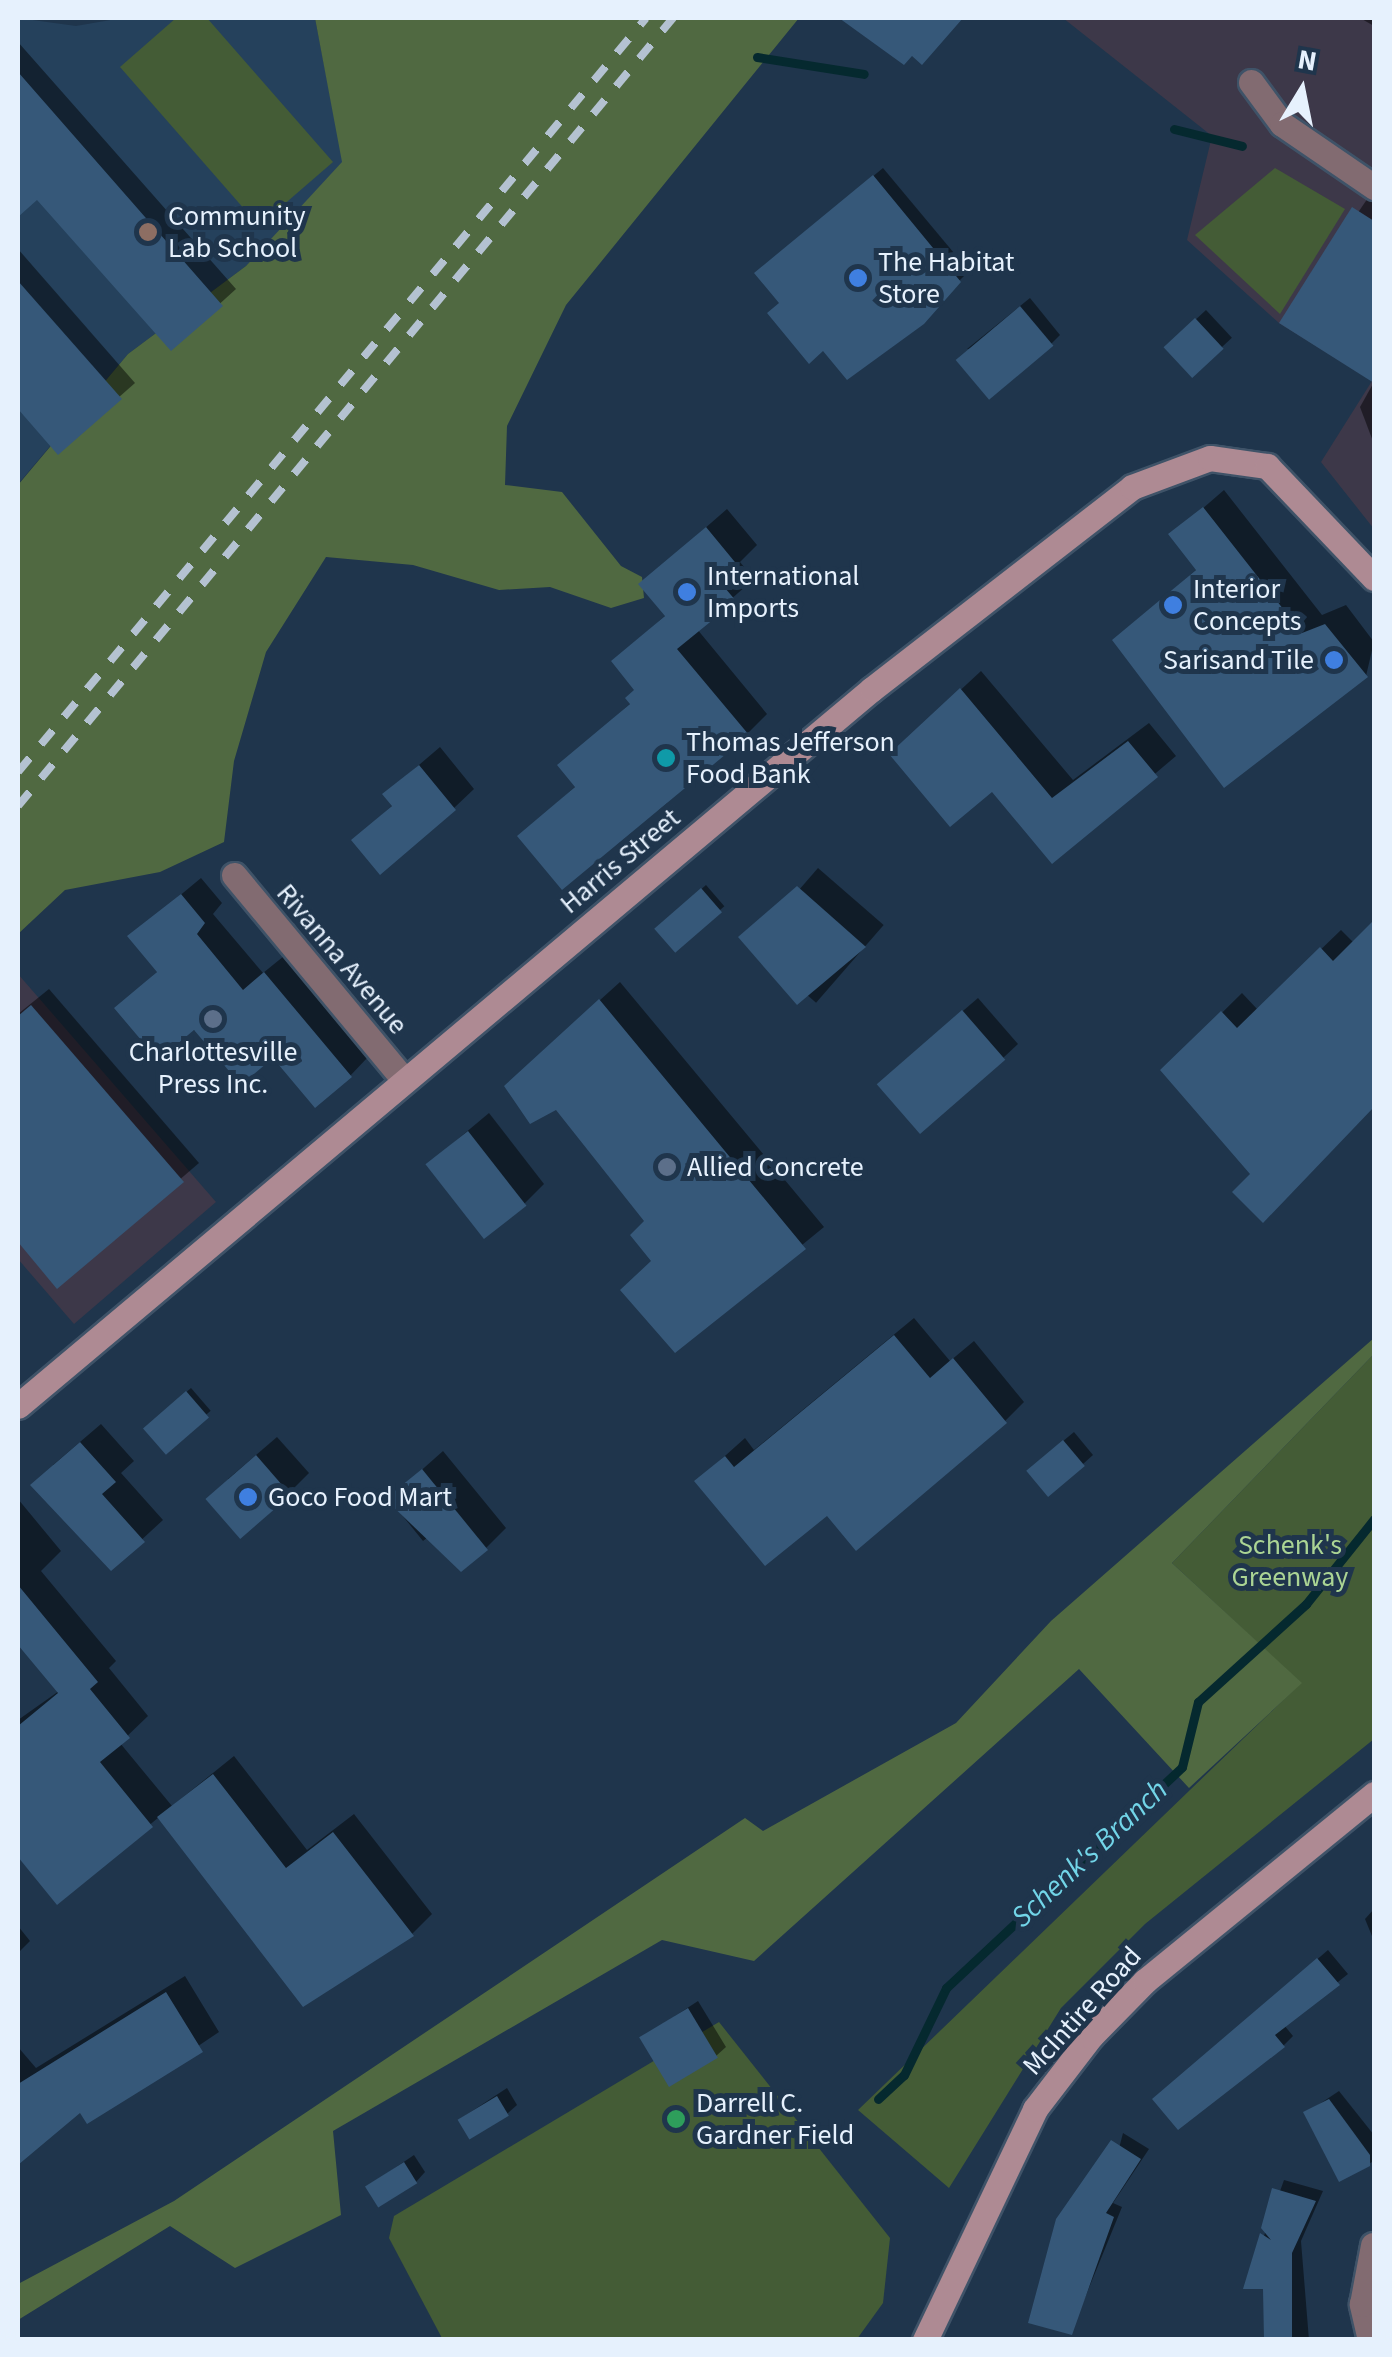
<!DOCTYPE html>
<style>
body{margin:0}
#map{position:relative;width:1392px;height:2357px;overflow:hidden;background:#1f354c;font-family:"Source Sans 3",sans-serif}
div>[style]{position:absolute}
.commercial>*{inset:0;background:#3d3849}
.built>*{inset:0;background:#25415c}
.green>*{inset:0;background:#445c36}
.forest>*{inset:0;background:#506941}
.shadow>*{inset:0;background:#0007;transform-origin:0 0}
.stream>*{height:9px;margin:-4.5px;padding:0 4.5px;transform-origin:4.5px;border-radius:4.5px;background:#05292f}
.building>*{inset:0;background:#365879;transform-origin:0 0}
.roads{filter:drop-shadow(2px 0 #3f5368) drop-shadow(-2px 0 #3f5368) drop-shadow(0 2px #3f5368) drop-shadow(0 -2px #3f5368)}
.street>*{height:25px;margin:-12.5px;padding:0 12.5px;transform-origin:12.5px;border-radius:12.5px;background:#826b71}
.secondary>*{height:25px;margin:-12.5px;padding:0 12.5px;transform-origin:12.5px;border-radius:12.5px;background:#ae8a93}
.rail>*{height:8px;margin-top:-4px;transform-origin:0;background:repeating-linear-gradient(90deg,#b4c2d1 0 18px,transparent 0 36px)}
.dots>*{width:28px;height:28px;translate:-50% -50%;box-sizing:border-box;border:5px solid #1f354c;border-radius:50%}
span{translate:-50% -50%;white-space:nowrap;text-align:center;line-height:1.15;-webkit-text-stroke:10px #1f354c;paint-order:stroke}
.poi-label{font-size:28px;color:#e6f1fd}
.left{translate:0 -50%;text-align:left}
.right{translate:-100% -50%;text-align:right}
.street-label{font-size:28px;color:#e6f1fd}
.park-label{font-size:28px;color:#abd494}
.water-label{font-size:30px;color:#72d5e8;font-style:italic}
.frame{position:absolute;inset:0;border:20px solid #e6f1fd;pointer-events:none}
.north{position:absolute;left:1252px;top:40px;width:100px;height:100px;-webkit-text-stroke:8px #1f354c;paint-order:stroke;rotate:10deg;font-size:28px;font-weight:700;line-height:40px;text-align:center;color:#e6f1fd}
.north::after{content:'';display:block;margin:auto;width:35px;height:45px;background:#e6f1fd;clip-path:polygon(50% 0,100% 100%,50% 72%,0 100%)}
</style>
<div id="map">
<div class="commercial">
<div style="clip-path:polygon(1063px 18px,1374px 18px,1374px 529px,1321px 462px,1372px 381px,1279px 323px,1187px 240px,1212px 136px)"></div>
<div style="clip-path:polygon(18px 974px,216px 1202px,74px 1324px,18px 1259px)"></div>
</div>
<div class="built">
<div style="clip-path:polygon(18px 18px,76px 26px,122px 18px,315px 18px,343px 162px,246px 266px,128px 354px,18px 484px)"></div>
</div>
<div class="green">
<div style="clip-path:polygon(176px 18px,207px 18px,333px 162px,259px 226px,120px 67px)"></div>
<div style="clip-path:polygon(1275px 168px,1345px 209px,1280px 314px,1195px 235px)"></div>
<div style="clip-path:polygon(1374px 1354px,1374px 1739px,1145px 1924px,1061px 2008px,949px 2188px,858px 2110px,1301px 1683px,1172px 1563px)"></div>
<div style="clip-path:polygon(719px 2022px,890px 2238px,883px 2303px,857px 2339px,443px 2340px,389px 2238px,394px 2216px)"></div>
</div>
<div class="forest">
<div style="clip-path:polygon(315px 18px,799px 18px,566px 305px,507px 426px,505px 485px,562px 492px,621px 566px,642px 577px,644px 598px,611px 608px,550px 587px,499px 590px,413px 565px,326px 557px,266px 652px,234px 761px,224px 842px,160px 872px,65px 890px,18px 934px,18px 485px,128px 354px,246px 266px,342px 162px)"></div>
<div style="clip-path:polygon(1374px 1338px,1374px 1354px,1172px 1563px,1302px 1683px,1189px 1788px,1079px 1669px,754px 1961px,662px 1940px,333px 2131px,341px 2215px,235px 2268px,170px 2226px,18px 2320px,18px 2284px,174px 2201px,745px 1818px,763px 1831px,956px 1723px,1051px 1621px)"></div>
</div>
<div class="shadow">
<div style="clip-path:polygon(962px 18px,936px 47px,913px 53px,847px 20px)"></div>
<div style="clip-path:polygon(1360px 18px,1374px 18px,1374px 26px)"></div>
<div style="clip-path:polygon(18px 42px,236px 289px,171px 348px,37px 197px,18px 214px)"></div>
<div style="clip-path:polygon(883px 168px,969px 271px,960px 280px,782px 302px,767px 264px)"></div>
<div style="clip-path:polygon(1374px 189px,1374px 380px,1283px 323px)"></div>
<div style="clip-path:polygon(18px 249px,135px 383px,58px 451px,18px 405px)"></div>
<div style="clip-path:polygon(1030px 298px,1060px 335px,1051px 344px,967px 349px)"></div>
<div style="left:1206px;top:310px;width:38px;height:54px;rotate:47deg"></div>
<div style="clip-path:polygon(1374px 382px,1374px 444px,1360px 407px)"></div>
<div style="clip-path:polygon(1224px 490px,1322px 615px,1346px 605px,1374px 642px,1366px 676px,1116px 640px,1198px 568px,1172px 535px)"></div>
<div style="clip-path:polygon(727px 509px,757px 545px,740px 562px,754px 579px,697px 629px,767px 714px,748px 733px,520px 836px,577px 785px,560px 766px,632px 702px,637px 689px,614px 661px,667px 614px,641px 584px)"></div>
<div style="clip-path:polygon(981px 671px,1073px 780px,1149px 723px,1176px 756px,1053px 860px,993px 789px,912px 735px)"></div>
<div style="clip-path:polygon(440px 747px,474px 789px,454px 808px,354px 840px,394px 804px,385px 794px)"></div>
<div style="left:818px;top:868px;width:87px;height:103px;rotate:41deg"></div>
<div style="clip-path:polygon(201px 878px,222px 903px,213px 914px,263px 973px,284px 956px,368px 1057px,350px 1076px,118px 1008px,159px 970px,131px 936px)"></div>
<div style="left:706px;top:885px;width:28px;height:64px;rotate:49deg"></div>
<div style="clip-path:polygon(1374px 924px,1374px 1106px,1263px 1219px,1254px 1174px,1164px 1070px,1242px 993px,1258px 1010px,1341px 930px,1354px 943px)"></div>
<div style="clip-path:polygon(620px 982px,824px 1227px,675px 1349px,647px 1221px,527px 1066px)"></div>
<div style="clip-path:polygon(49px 989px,199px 1163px,57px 1285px,18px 1239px,18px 1014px)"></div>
<div style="clip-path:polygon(978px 998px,1018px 1044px,1003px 1058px,894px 1070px)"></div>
<div style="clip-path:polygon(489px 1113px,544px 1184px,524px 1204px,428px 1164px)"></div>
<div style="clip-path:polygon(914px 1318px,950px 1361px,974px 1341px,1024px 1402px,1005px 1421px,697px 1481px,745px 1438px,754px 1450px)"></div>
<div style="left:191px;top:1388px;width:30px;height:60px;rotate:49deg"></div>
<div style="clip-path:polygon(101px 1424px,134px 1461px,121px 1473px,163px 1520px,112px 1567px,53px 1465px)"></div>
<div style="clip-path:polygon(1074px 1432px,1093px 1455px,1083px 1464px,1039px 1461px)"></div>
<div style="clip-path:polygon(277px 1437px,309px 1473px,289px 1493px,228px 1479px)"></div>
<div style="clip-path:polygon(443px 1451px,506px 1528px,486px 1548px,432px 1534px,423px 1541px,389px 1499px)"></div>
<div style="clip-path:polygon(18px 1499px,61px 1551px,41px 1571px,116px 1661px,109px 1668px,148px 1716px,120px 1743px,172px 1806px,234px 1756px,307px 1850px,354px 1814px,432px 1914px,412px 1934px,159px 1817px,58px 1902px,18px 1853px,18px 1720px,59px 1691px,18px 1641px)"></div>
<div style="clip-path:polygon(1374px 1909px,1374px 1941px,1365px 1919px)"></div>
<div style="clip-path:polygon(18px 1926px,30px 1941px,18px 1953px)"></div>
<div style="clip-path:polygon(1328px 1950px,1348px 1974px,1284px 2025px,1293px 2036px,1283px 2046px,1165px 2090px)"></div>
<div style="clip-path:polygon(185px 1976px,219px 2032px,88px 2120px,80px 2109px,18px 2162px,18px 2047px,36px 2068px)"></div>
<div style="clip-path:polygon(698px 2001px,726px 2047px,716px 2056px,643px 2037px)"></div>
<div style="clip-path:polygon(507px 2088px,517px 2105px,507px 2114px,460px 2119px)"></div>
<div style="clip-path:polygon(1339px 2091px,1374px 2135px,1374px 2161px,1340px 2179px,1306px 2113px)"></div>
<div style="clip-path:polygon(1123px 2133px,1149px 2149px,1113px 2203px,1122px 2207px,1071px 2332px)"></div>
<div style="clip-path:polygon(414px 2155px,425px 2172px,416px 2182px,368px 2186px)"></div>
<div style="clip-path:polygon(1284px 2180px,1323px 2191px,1301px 2241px,1309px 2340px,1272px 2340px,1265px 2287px,1246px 2286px)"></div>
</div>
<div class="stream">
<div style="left:757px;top:57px;width:108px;rotate:9deg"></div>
<div style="left:1174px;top:129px;width:70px;rotate:14deg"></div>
<div style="left:878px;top:2099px;width:35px;rotate:-43deg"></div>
<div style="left:904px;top:2075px;width:97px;rotate:-64.2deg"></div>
<div style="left:946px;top:1988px;width:323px;rotate:-43.1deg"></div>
<div style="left:1182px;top:1767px;width:67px;rotate:-76.2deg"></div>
<div style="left:1198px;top:1702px;width:146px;rotate:-42.2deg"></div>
<div style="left:1306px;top:1604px;width:109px;rotate:-51.3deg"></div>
</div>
<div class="building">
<div style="clip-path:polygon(839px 18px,963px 18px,922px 65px,912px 56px,904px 65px)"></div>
<div style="clip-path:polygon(18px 72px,223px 306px,171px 351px,37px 200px,18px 217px)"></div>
<div style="clip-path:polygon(873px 175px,961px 282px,924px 324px,847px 380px,823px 351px,809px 364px,767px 313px,779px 303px,754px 273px)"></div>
<div style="clip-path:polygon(1352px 207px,1374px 221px,1374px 383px,1279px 323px)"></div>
<div style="clip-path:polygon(18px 281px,122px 399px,58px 455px,18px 409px)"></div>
<div style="left:1020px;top:306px;width:52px;height:84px;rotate:50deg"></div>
<div style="left:1195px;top:318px;width:42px;height:43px;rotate:47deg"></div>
<div style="clip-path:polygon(1203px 507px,1302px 633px,1325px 624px,1368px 677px,1224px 788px,1112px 640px,1196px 570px,1168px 534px)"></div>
<div style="clip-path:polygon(706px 527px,739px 567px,720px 582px,736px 601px,677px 649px,749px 735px,562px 890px,517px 836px,575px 787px,557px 765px,630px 704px,625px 698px,634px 690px,611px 661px,665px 616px,638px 584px)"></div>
<div style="clip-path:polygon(960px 688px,1052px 798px,1128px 741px,1158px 777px,1052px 864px,992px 792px,950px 827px,889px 754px)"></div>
<div style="clip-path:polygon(419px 765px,456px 810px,380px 875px,351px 840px,392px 806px,382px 794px)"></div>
<div style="clip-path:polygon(797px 886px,866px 947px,797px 1005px,738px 937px)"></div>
<div style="left:701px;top:888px;width:32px;height:62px;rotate:49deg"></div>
<div style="clip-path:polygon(181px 894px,205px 923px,197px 934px,243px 990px,264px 972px,352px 1077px,315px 1108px,273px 1058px,241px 1085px,194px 1030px,158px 1060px,114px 1008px,157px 972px,127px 936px)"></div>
<div style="clip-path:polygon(1374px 920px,1374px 1107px,1263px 1223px,1232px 1192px,1250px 1174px,1160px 1070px,1221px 1011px,1237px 1028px,1320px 947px,1333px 961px)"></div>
<div style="clip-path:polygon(599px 999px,806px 1249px,675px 1353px,620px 1290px,651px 1261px,630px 1235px,644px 1221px,556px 1110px,530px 1124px,504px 1086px)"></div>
<div style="clip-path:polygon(31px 1005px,184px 1182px,57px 1289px,18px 1242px,18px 1016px)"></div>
<div style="left:962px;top:1010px;width:66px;height:113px;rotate:49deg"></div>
<div style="left:468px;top:1131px;width:95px;height:54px;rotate:52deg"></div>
<div style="clip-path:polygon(894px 1335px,930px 1378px,953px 1358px,1007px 1423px,856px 1551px,827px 1516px,765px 1566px,694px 1481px,725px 1456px,734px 1467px)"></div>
<div style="left:186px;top:1391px;width:35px;height:57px;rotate:49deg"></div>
<div style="left:1063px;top:1440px;width:34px;height:48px;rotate:50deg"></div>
<div style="clip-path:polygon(80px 1442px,116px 1482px,102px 1494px,145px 1542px,111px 1571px,30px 1485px)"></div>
<div style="left:256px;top:1455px;width:53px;height:67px;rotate:49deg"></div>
<div style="clip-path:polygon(422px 1469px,488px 1550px,461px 1572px,385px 1499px)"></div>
<div style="clip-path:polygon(18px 1585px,98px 1682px,90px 1689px,130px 1738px,100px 1762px,153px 1827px,57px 1905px,18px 1857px,18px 1726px,58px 1693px,18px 1645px)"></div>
<div style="clip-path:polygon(213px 1774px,286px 1868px,333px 1832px,414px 1936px,303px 2007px,157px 1817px)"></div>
<div style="clip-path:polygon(1317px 1958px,1340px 1985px,1275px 2035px,1285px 2047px,1178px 2130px,1152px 2099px)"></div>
<div style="clip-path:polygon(166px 1992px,203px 2052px,87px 2124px,80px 2113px,18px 2165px,18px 2084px)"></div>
<div style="left:688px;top:2008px;width:58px;height:57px;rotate:59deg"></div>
<div style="left:497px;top:2096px;width:23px;height:46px;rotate:59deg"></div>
<div style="clip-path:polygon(1329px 2099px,1370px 2155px,1370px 2166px,1339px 2182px,1303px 2112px)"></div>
<div style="clip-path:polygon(1111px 2140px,1141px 2159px,1106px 2213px,1114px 2217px,1072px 2335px,1028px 2323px,1056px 2219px)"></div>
<div style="left:404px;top:2162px;width:25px;height:46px;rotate:58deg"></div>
<div style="clip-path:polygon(1272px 2188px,1316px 2201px,1292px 2253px,1292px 2340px,1264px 2340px,1263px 2289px,1243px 2289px,1260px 2233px,1271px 2240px,1261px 2228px)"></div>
</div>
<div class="roads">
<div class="street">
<div style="left:1251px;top:82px;width:52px;rotate:53.6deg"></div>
<div style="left:1282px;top:124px;width:112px;rotate:34.4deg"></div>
<div style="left:234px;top:875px;width:266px;rotate:50.3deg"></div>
<div style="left:1370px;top:2340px;width:37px;rotate:-103deg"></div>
<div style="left:1362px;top:2304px;width:60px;rotate:-79.4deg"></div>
</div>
<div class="secondary">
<div style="left:18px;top:1406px;width:1115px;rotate:-40.02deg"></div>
<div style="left:872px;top:689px;width:329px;rotate:-37.8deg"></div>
<div style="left:1132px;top:487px;width:83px;rotate:-20.4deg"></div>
<div style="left:1210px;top:458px;width:58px;rotate:8deg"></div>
<div style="left:1267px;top:466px;width:155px;rotate:46.3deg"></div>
<div style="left:925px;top:2340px;width:256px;rotate:-64.5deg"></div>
<div style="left:1035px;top:2109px;width:92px;rotate:-52.5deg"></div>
<div style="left:1091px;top:2036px;width:77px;rotate:-45.5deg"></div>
<div style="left:1145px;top:1981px;width:296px;rotate:-39.2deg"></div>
</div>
</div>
<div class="rail">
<div style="left:18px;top:772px;width:981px;rotate:-50.21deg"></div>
<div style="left:18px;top:806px;width:1025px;rotate:-50.27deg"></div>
</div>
<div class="dots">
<div style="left:148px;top:232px;background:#8d6e63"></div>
<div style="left:858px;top:278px;background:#3f7fe0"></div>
<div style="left:687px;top:592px;background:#3f7fe0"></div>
<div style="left:1173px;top:605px;background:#3f7fe0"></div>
<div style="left:1334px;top:660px;background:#3f7fe0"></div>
<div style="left:666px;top:758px;background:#0f9aa8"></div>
<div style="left:213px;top:1019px;background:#5c6f8a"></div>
<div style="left:667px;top:1167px;background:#5c6f8a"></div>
<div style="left:248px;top:1497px;background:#3f7fe0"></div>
<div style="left:676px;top:2119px;background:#2e9e5b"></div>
</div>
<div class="poi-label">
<span class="left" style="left:168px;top:232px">Community<br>Lab School</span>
<span class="left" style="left:878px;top:278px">The Habitat<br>Store</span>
<span class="left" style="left:707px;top:592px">International<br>Imports</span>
<span class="left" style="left:1193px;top:605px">Interior<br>Concepts</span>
<span class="right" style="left:1314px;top:660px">Sarisand Tile</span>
<span class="left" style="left:686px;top:758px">Thomas Jefferson<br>Food Bank</span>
<span style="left:213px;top:1068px">Charlottesville<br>Press Inc.</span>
<span class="left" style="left:687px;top:1167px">Allied Concrete</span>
<span class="left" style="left:268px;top:1497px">Goco Food Mart</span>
<span class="left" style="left:696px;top:2119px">Darrell C.<br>Gardner Field</span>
</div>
<div class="street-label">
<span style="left:620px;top:861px;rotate:-40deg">Harris Street</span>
<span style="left:342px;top:959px;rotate:50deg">Rivanna Avenue</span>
<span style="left:1082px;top:2011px;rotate:-48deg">McIntire Road</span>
</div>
<div class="park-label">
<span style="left:1290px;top:1561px">Schenk's<br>Greenway</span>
</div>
<div class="water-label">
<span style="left:1090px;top:1854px;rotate:-43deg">Schenk's Branch</span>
</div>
<div class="frame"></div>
<div class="north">N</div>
</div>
